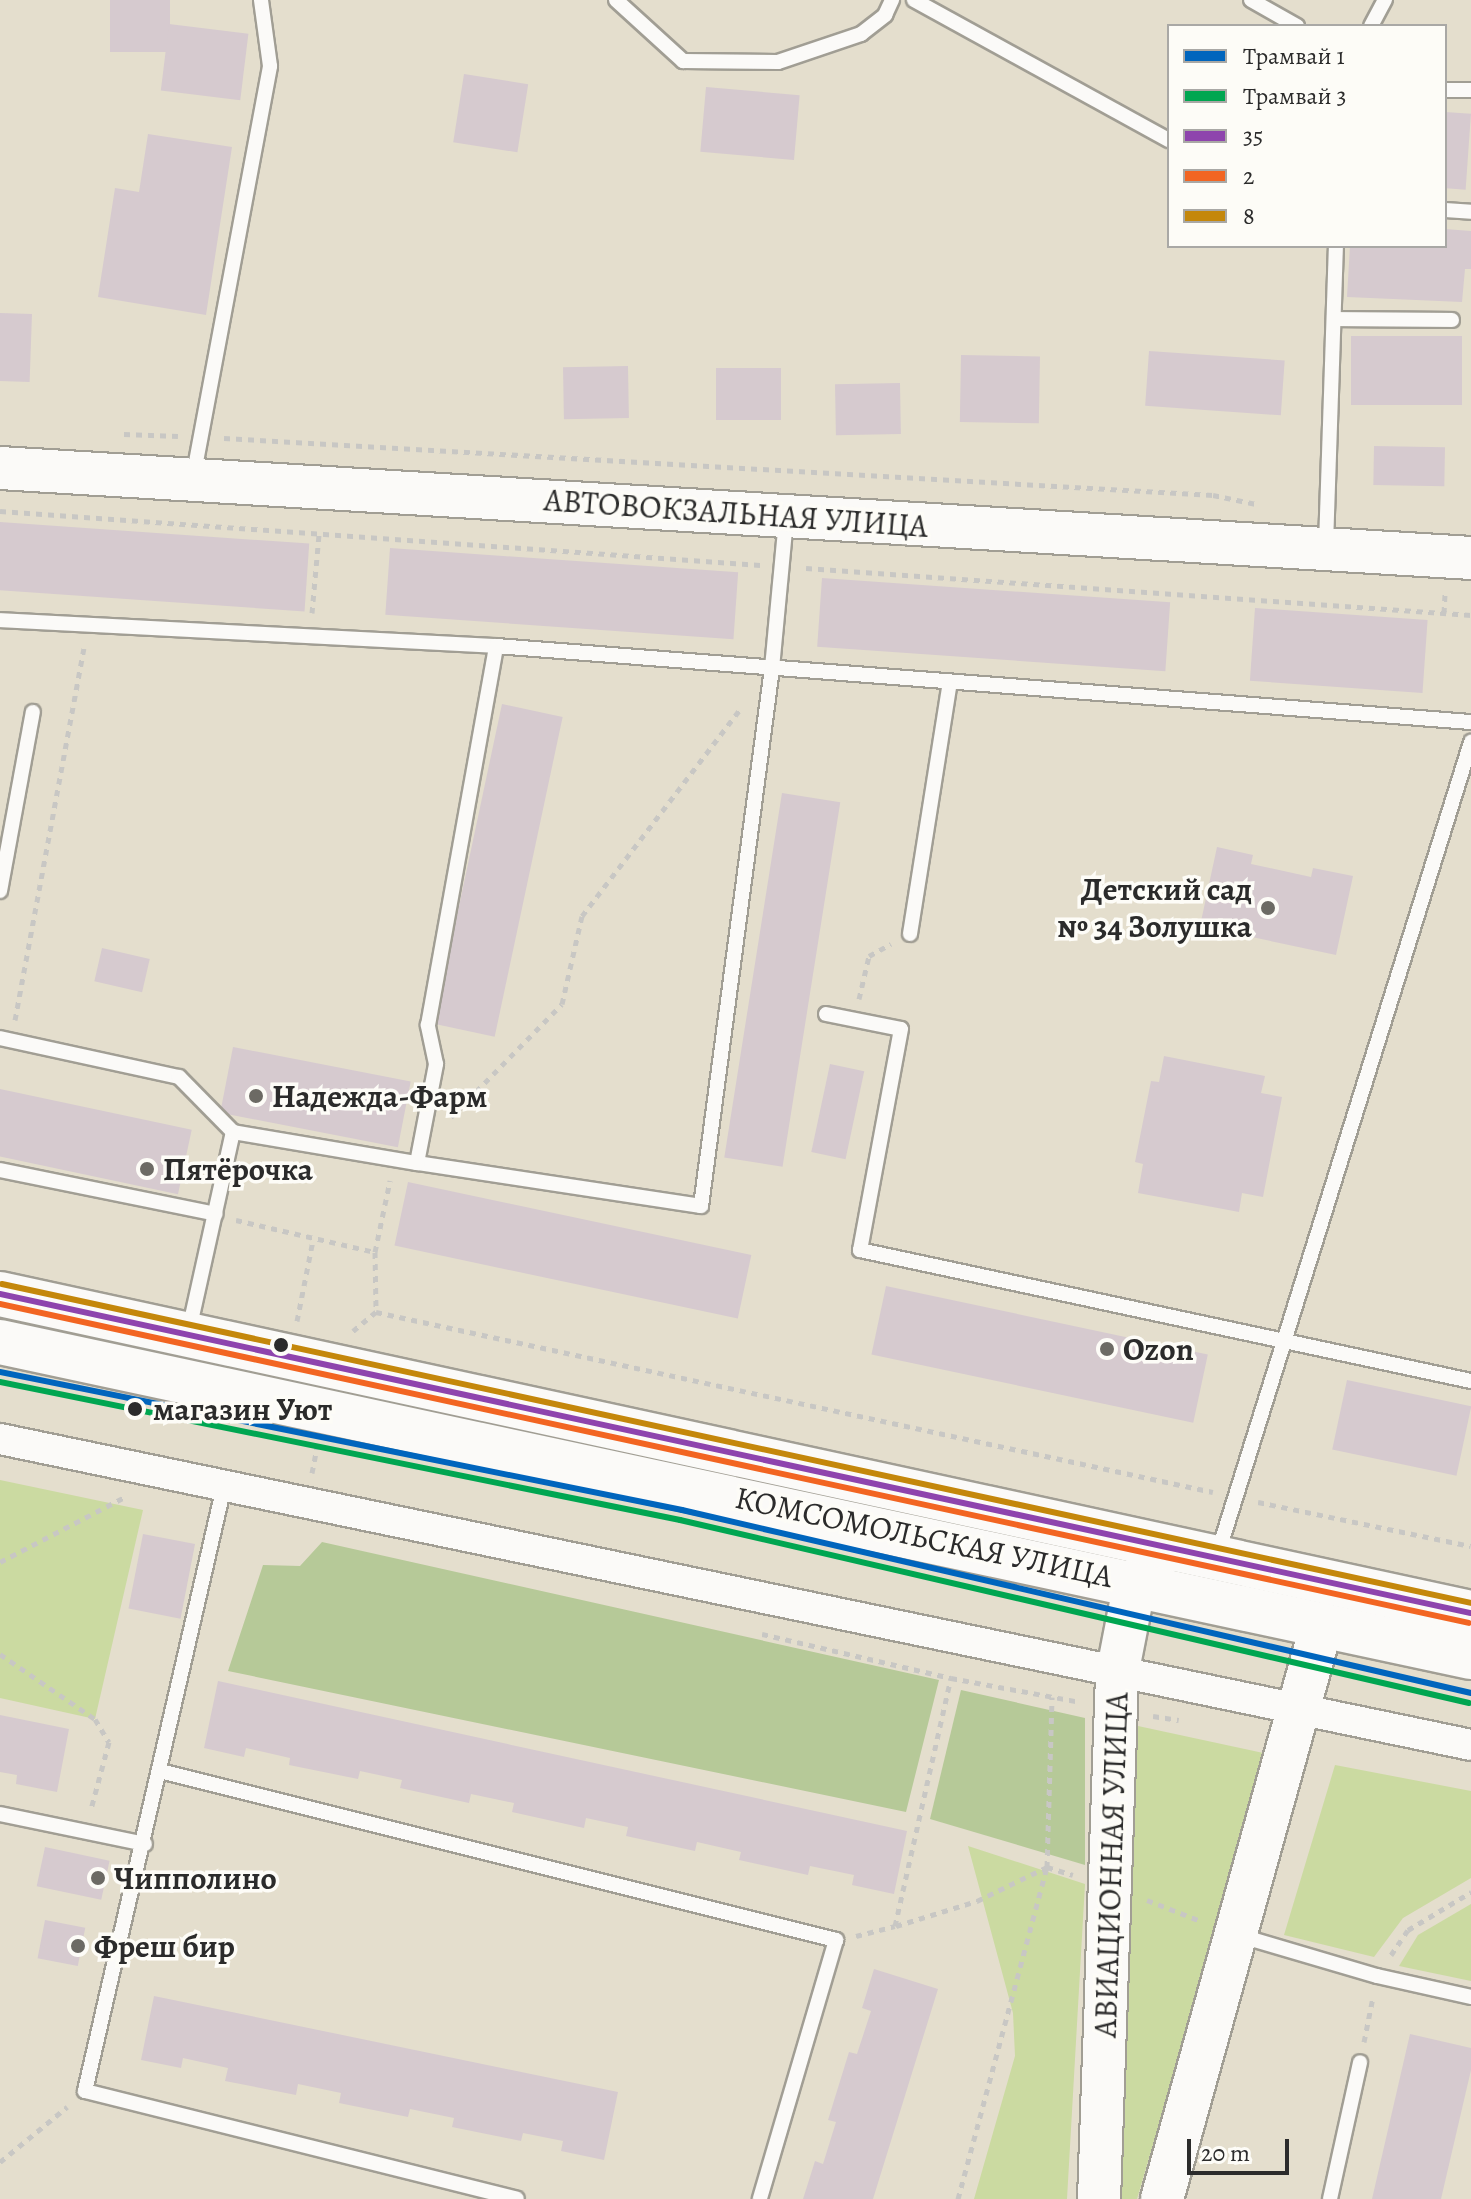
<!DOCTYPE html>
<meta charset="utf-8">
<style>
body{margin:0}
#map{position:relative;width:1471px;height:2199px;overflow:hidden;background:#e4decd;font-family:Alegreya,serif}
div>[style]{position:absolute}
.green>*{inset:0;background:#cbdaa1}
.forest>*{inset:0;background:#b6c998}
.building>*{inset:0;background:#d6cacf;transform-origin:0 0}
.path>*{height:5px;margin-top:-2.5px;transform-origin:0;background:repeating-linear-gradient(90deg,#c8c7c4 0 6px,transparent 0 12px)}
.roads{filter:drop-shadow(2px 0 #a19e94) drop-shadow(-2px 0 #a19e94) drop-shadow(0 2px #a19e94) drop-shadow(0 -2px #a19e94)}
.lane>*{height:14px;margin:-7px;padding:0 7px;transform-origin:7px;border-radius:7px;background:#fbfaf8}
.street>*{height:30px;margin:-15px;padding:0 15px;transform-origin:15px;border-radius:15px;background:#fbfaf8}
.secondary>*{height:42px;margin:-21px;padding:0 21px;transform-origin:21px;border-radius:21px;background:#fbfaf8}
.primary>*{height:44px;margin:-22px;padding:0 22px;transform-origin:22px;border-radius:22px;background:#fbfaf8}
.bus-1>*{height:6px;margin:-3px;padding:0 3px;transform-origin:3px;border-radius:3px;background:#8e44ad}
.bus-2>*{height:6px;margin:-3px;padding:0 3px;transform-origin:3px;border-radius:3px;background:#f26522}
.bus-3>*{height:6px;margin:-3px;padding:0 3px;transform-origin:3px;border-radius:3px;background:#c4870b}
.tram-1>*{height:6px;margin:-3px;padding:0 3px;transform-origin:3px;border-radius:3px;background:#0065bd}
.tram-2>*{height:6px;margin:-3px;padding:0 3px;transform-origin:3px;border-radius:3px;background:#00a651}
.dots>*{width:22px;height:22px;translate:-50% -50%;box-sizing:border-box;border:4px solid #fdfcf7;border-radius:50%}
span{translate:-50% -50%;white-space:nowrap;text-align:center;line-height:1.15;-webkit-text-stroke:7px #fdfcf7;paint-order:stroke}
.street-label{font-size:32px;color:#2b2b2b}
.poi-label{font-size:32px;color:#2b2b2b;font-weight:700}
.right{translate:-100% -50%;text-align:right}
.left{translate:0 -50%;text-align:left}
.stop-label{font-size:32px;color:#2b2b2b;font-weight:700}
.legend{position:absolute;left:1167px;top:24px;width:280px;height:224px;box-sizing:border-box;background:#fdfcf7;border:2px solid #a9a8a5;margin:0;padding:10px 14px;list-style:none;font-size:24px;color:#2b2b2b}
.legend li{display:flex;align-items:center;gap:16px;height:40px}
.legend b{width:40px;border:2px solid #a9a8a5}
.scale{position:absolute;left:1187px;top:2139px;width:102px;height:36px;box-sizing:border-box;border:4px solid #2b2b2b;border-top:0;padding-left:10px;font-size:24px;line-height:28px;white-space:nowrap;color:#2b2b2b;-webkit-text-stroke:6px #fdfcf7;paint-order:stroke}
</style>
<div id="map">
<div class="green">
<div style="clip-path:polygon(0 1480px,143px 1510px,95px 1719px,0 1698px)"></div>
<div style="clip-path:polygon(1138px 1726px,1268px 1754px,1137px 2199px,1118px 2199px)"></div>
<div style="clip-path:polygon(1335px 1765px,1471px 1791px,1471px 1878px,1403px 1918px,1374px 1957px,1284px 1935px)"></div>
<div style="clip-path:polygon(968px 1846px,1085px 1884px,1067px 2199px,974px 2199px,1015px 2056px,1013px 2013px)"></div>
<div style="clip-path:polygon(1471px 1904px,1471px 1981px,1399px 1966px,1418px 1935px)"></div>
</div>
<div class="forest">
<div style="clip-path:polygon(322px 1542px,939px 1680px,906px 1812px,228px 1671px,263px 1565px,300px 1566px)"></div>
<div style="clip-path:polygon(961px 1690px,1085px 1718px,1085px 1865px,930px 1819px)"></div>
</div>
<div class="building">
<div style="left:110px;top:0;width:60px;height:52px"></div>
<div style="left:169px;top:24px;width:80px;height:67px;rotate:7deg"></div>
<div style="left:464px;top:74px;width:65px;height:69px;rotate:9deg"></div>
<div style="left:706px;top:87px;width:94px;height:65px;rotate:5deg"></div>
<div style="left:1445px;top:112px;width:26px;height:76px;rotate:4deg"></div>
<div style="clip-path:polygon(148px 134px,232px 147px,206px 315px,98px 297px,115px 188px,139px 192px)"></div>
<div style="clip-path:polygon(1445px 229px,1471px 231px,1471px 269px,1465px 269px,1462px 302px,1347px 297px,1350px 246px,1445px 246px)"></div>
<div style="left:0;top:313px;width:32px;height:68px;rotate:2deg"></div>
<div style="left:1351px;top:336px;width:111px;height:69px"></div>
<div style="left:1149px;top:351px;width:136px;height:55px;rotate:4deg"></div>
<div style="left:961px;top:355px;width:79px;height:67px;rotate:1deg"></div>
<div style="left:628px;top:366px;width:52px;height:65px;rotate:89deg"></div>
<div style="left:781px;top:368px;width:52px;height:65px;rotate:90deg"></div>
<div style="left:900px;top:383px;width:51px;height:65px;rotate:89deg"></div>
<div style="left:1374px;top:446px;width:71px;height:39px;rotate:1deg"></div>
<div style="left:0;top:522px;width:310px;height:68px;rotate:4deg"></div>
<div style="left:390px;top:548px;width:349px;height:67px;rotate:4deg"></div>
<div style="left:822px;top:578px;width:349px;height:69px;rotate:4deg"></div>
<div style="left:1255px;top:608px;width:173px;height:73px;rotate:4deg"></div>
<div style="left:502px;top:704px;width:62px;height:327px;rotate:12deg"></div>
<div style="left:782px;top:793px;width:59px;height:369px;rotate:9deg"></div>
<div style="clip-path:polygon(1217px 847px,1253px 855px,1251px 864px,1311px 877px,1313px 868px,1353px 876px,1336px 955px,1200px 926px)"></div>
<div style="left:102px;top:948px;width:49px;height:34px;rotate:13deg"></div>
<div style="left:233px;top:1047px;width:181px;height:67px;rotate:11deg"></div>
<div style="clip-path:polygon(1164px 1056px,1265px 1076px,1261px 1093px,1282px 1097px,1263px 1197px,1242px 1193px,1239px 1212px,1138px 1193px,1143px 1164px,1135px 1162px,1151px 1081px,1159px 1082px)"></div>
<div style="left:830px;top:1064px;width:35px;height:90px;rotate:12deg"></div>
<div style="left:0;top:1089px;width:196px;height:66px;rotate:12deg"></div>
<div style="left:408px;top:1182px;width:351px;height:65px;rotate:12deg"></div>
<div style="left:886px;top:1286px;width:329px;height:70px;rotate:12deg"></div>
<div style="left:1347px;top:1380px;width:127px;height:71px;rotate:12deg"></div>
<div style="left:143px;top:1534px;width:53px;height:76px;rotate:11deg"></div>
<div style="clip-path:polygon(218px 1681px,907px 1831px,894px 1894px,852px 1885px,854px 1875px,810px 1866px,808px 1875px,739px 1860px,741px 1852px,697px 1842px,695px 1851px,626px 1836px,628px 1827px,586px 1818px,584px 1828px,512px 1812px,514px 1803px,471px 1794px,469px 1803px,400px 1788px,402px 1780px,360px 1771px,358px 1779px,289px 1765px,290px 1758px,246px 1748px,244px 1757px,204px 1748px)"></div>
<div style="clip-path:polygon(0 1715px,69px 1729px,57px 1792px,16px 1784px,17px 1775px,0 1772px)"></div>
<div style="left:45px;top:1847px;width:66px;height:40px;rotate:12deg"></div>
<div style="left:45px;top:1920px;width:41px;height:39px;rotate:11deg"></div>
<div style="clip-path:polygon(874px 1969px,938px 1989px,873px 2199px,803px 2199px,815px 2161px,823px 2164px,836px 2122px,828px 2120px,849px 2052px,857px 2054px,871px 2011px,862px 2008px)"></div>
<div style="clip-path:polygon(154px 1996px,618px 2092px,604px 2160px,561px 2151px,563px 2141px,523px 2133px,521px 2141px,452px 2127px,454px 2118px,410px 2109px,408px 2117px,339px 2103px,341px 2093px,298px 2084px,296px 2095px,225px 2081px,228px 2068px,183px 2058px,181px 2068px,141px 2060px)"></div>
<div style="clip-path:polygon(1410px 2034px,1471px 2048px,1471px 2070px,1441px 2199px,1372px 2199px)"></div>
</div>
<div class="path">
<div style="left:124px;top:434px;width:54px;rotate:2.1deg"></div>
<div style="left:224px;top:438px;width:991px;rotate:3.3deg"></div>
<div style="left:1213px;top:495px;width:44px;rotate:11.8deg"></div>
<div style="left:0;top:511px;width:762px;rotate:4.06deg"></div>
<div style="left:806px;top:568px;width:667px;rotate:4.04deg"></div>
<div style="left:312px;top:613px;width:79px;rotate:-84.9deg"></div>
<div style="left:1444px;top:613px;width:19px;rotate:-87deg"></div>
<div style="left:859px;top:999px;width:44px;rotate:-76.9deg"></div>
<div style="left:869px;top:956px;width:25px;rotate:-29deg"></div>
<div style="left:15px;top:1020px;width:378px;rotate:-79.5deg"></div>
<div style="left:451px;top:1117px;width:158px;rotate:-45.5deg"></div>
<div style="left:562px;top:1004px;width:90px;rotate:-77.2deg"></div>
<div style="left:582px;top:916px;width:262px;rotate:-52.6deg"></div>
<div style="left:236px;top:1220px;width:143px;rotate:13deg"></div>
<div style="left:375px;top:1252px;width:60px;rotate:89deg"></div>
<div style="left:376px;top:1312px;width:856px;rotate:12.14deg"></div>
<div style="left:375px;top:1252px;width:73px;rotate:-78.1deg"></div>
<div style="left:297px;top:1321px;width:83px;rotate:-78.8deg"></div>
<div style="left:353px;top:1331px;width:30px;rotate:-40deg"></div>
<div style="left:312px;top:1473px;width:26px;rotate:-79deg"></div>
<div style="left:1258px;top:1502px;width:217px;rotate:11.7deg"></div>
<div style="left:0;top:1562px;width:139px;rotate:-27.5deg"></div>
<div style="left:762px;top:1634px;width:194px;rotate:13.1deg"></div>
<div style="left:0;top:1654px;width:115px;rotate:34.4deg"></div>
<div style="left:95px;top:1719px;width:27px;rotate:59deg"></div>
<div style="left:109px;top:1742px;width:69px;rotate:105deg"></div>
<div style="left:1153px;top:1716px;width:26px;rotate:9deg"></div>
<div style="left:1147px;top:1900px;width:58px;rotate:21.3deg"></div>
<div style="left:896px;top:1926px;width:85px;rotate:-17.2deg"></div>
<div style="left:977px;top:1901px;width:78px;rotate:-25.9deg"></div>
<div style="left:1047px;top:1867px;width:27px;rotate:17deg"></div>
<div style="left:856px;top:1936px;width:40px;rotate:-14.4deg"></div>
<div style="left:895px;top:1926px;width:254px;rotate:-77.3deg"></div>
<div style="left:951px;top:1678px;width:131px;rotate:10.5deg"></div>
<div style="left:1391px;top:1955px;width:30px;rotate:-56deg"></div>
<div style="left:1408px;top:1930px;width:74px;rotate:-31.1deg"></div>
<div style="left:1364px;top:2042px;width:46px;rotate:-78.7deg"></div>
<div style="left:0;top:2162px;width:87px;rotate:-39.4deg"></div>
<div style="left:958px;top:2199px;width:344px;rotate:-75deg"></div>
<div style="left:1047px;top:1867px;width:170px;rotate:-88.3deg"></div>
</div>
<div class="roads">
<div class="lane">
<div style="left:616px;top:0;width:91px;rotate:42.3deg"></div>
<div style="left:683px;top:61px;width:95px;rotate:0.6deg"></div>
<div style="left:778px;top:62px;width:88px;rotate:-18.6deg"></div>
<div style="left:861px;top:34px;width:31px;rotate:-38deg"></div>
<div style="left:885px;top:15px;width:17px;rotate:-65deg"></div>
<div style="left:914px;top:0;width:291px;rotate:28.8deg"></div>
<div style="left:1251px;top:0;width:53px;rotate:29.5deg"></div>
<div style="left:1371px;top:26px;width:30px;rotate:-62deg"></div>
<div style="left:1445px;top:90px;width:26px"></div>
<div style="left:1445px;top:210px;width:26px;rotate:4deg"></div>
<div style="left:1334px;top:319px;width:118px;rotate:0.5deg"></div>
<div style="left:193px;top:478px;width:419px;rotate:-79.4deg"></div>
<div style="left:270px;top:66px;width:67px;rotate:-97.8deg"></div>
<div style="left:1326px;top:545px;width:299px;rotate:-88.1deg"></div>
<div style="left:0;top:620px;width:497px;rotate:3deg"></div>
<div style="left:496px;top:646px;width:978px;rotate:4.46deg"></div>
<div style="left:0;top:891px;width:182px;rotate:-79.6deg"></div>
<div style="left:910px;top:934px;width:255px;rotate:-81deg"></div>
<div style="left:826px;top:1014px;width:76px;rotate:11.3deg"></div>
<div style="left:901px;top:1029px;width:225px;rotate:100.5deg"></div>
<div style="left:860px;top:1250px;width:625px;rotate:12.1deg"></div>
<div style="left:0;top:1038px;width:183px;rotate:12.3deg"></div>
<div style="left:179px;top:1077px;width:77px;rotate:45.5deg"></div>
<div style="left:417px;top:1163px;width:287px;rotate:8.6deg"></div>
<div style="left:701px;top:1206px;width:543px;rotate:-82.48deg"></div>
<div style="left:772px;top:668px;width:150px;rotate:-84.6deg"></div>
<div style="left:0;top:1170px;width:220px;rotate:11.5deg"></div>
<div style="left:189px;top:1330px;width:203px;rotate:-77.5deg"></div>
<div style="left:233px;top:1132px;width:187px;rotate:9.6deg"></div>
<div style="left:417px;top:1163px;width:101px;rotate:-79.1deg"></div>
<div style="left:436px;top:1064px;width:40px;rotate:-102deg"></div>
<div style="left:428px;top:1025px;width:385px;rotate:-79.8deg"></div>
<div style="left:225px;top:1482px;width:625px;rotate:102.95deg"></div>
<div style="left:85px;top:2091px;width:445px;rotate:14deg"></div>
<div style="left:1218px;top:1553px;width:850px;rotate:-72.67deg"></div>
<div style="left:160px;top:1771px;width:697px;rotate:14.04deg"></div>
<div style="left:836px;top:1940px;width:270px;rotate:106.4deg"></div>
<div style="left:0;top:1814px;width:148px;rotate:11.7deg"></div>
<div style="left:1241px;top:1936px;width:142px;rotate:16.4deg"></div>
<div style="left:1377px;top:1976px;width:96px;rotate:12.6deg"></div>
<div style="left:1330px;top:2199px;width:140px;rotate:-77.6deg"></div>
</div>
<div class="street">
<div style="left:0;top:1439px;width:1502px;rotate:11.75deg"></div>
</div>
<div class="secondary">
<div style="left:0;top:468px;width:1474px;rotate:3.5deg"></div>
<div style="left:1099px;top:2199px;width:524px;rotate:-88.03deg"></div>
<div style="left:1117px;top:1675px;width:95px;rotate:-79deg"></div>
<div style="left:1135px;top:1582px;width:31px;rotate:-48deg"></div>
<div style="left:1162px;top:2199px;width:597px;rotate:-74.45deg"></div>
</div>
<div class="primary">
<div style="left:0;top:1294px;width:1505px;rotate:12.24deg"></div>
<div style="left:0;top:1342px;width:1504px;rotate:12.09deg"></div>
</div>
</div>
<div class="bus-1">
<div style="left:0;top:1294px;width:1505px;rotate:12.24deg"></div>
</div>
<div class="bus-2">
<div style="left:0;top:1304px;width:1503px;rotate:12.25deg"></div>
</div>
<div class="bus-3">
<div style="left:2px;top:1284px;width:1503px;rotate:12.25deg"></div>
</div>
<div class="tram-1">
<div style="left:0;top:1372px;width:696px;rotate:11.44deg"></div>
<div style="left:682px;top:1510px;width:810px;rotate:13.06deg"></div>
</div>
<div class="tram-2">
<div style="left:0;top:1382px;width:694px;rotate:11.47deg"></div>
<div style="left:680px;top:1520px;width:810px;rotate:13.06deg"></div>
</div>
<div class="dots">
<div style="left:1268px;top:908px;background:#6c6a64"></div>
<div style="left:256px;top:1096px;background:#6c6a64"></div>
<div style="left:147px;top:1169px;background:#6c6a64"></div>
<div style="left:281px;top:1345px;background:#2b2b2b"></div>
<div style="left:1107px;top:1349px;background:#6c6a64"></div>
<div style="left:135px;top:1409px;background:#2b2b2b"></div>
<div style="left:98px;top:1878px;background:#6c6a64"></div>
<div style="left:78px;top:1946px;background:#6c6a64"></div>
</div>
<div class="street-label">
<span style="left:736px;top:513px;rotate:4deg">АВТОВОКЗАЛЬНАЯ УЛИЦА</span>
<span style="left:924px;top:1537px;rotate:12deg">КОМСОМОЛЬСКАЯ УЛИЦА</span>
<span style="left:1111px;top:1865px;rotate:-88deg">АВИАЦИОННАЯ УЛИЦА</span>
</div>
<div class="poi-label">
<span class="right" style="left:1252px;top:908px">Детский сад<br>№ 34 Золушка</span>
<span class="left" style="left:272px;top:1096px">Надежда-Фарм</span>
<span class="left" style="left:163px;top:1169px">Пятёрочка</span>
<span class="left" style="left:1123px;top:1349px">Ozon</span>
<span class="left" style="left:114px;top:1878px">Чипполино</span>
<span class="left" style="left:94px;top:1946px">Фреш бир</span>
</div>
<div class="stop-label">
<span class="left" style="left:153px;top:1409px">магазин Уют</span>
</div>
<ul class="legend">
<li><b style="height:10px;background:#0065bd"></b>Трамвай 1</li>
<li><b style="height:10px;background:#00a651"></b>Трамвай 3</li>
<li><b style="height:10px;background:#8e44ad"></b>35</li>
<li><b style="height:10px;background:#f26522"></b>2</li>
<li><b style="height:10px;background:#c4870b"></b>8</li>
</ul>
<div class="scale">20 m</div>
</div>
